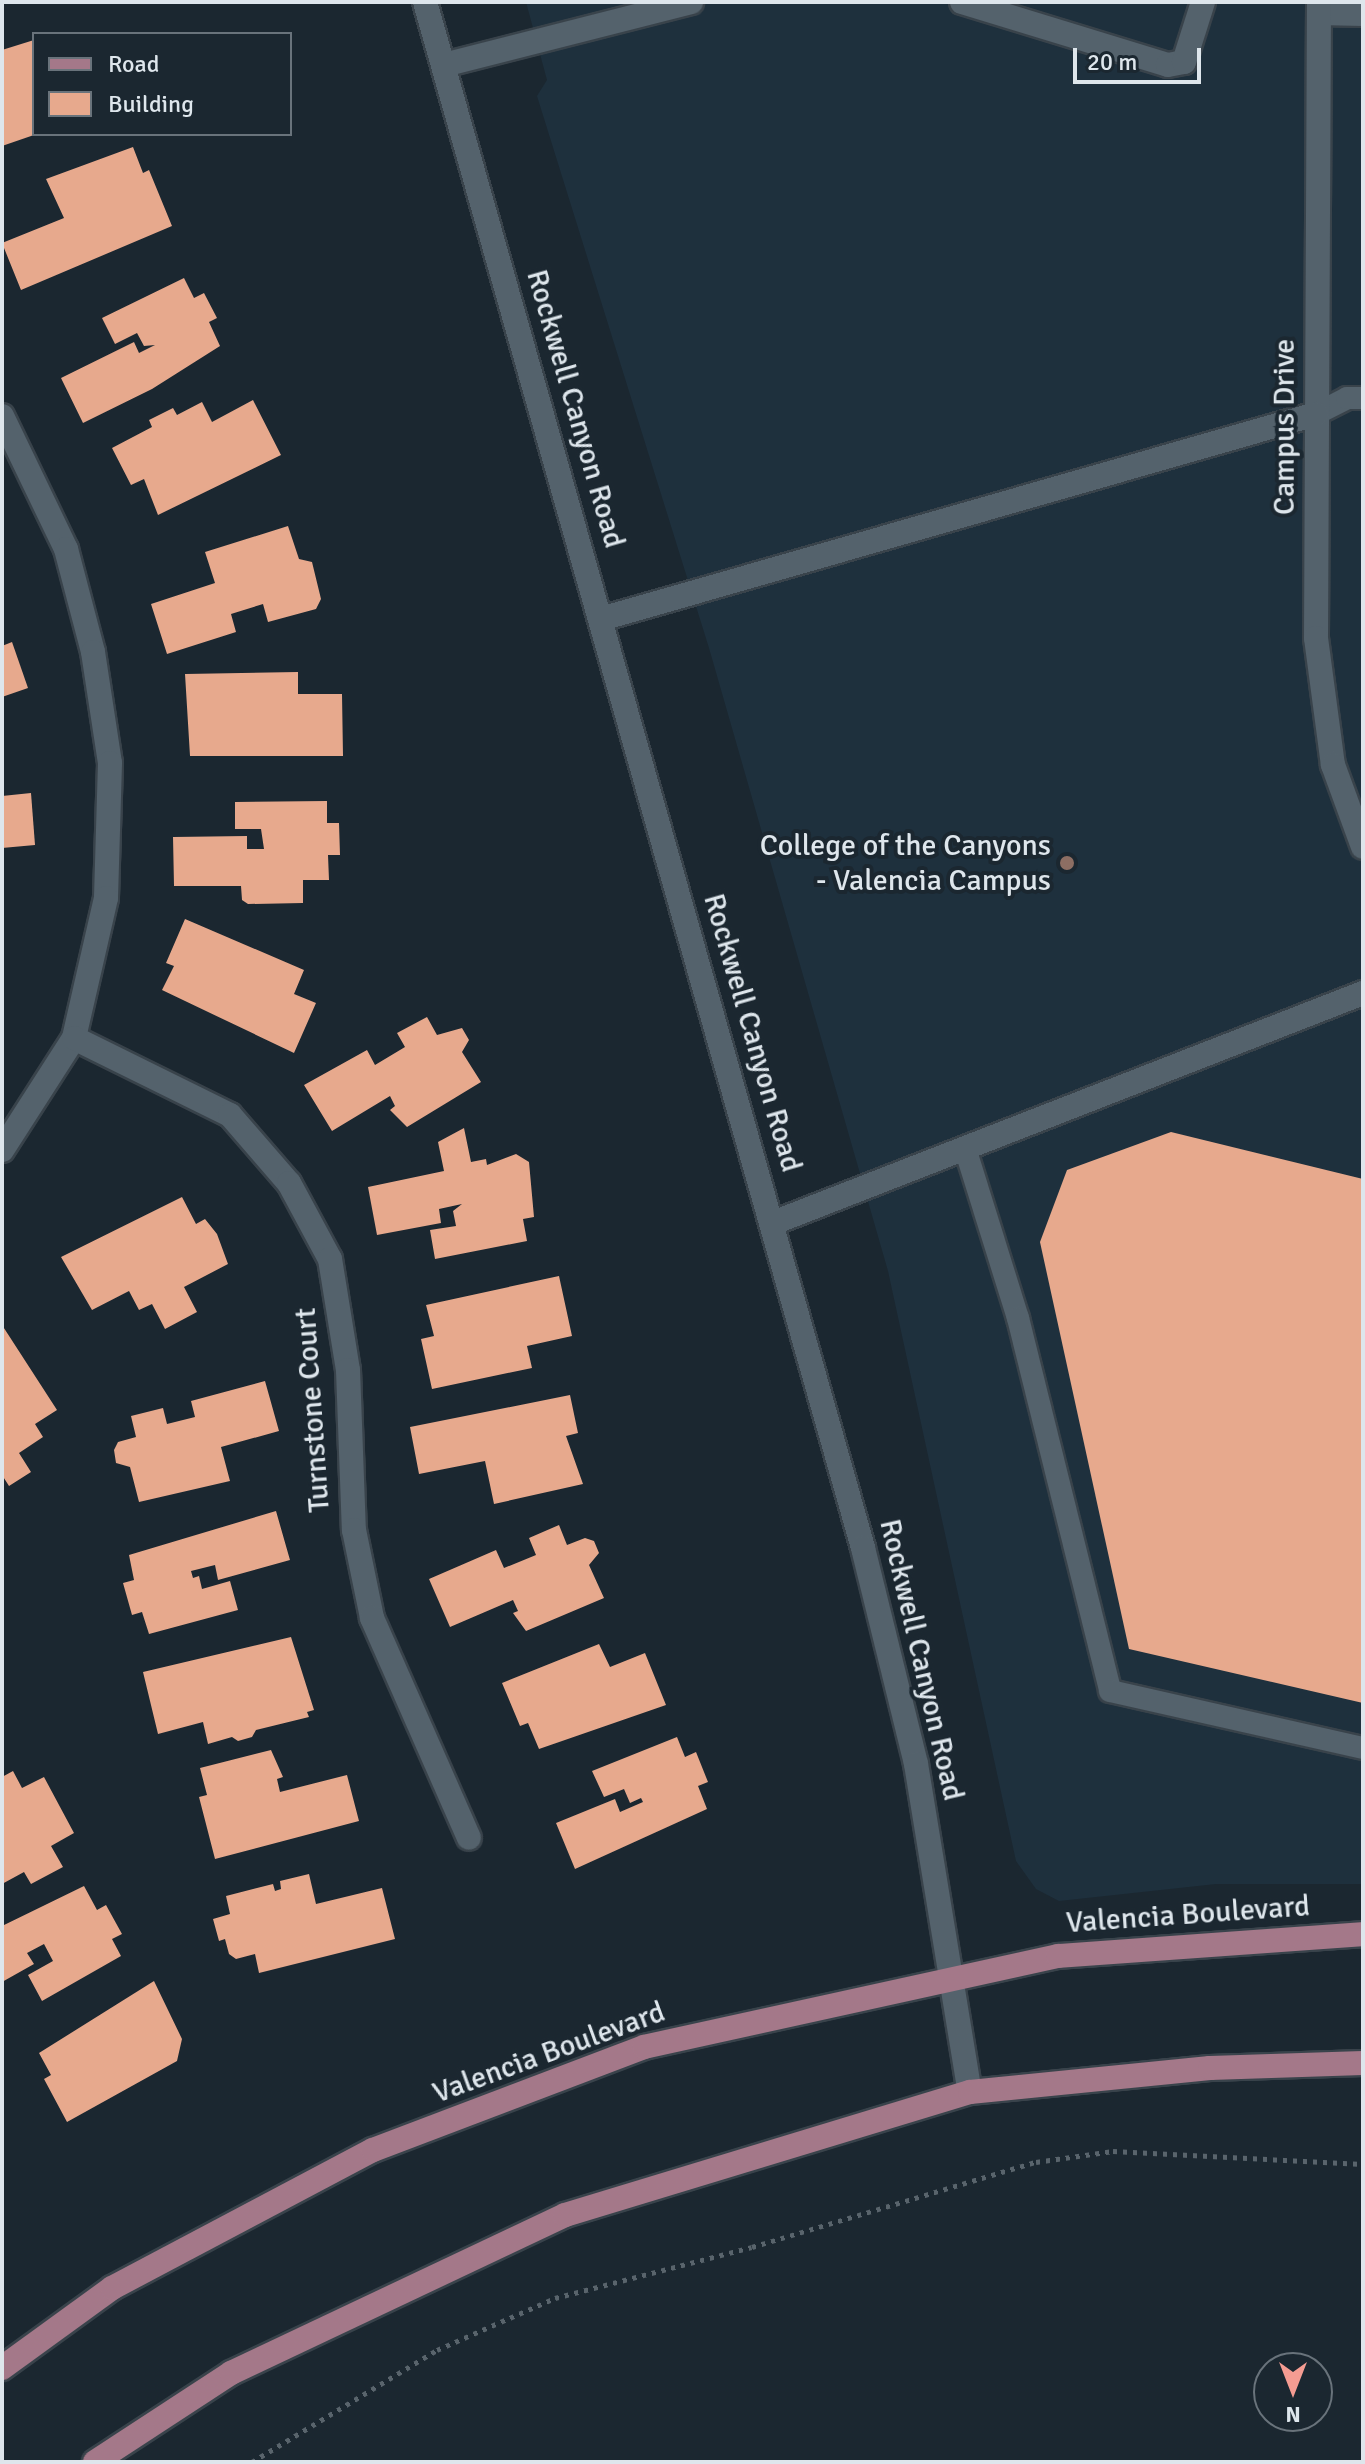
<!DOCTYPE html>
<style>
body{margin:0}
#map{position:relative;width:1365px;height:2464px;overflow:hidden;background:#1b2730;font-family:Signika,sans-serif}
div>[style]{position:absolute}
.built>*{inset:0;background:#1e303d}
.building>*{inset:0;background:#e7a98d}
.path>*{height:5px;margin-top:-2.5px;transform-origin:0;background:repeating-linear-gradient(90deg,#59646c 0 4px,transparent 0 10px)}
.roads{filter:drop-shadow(2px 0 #39434b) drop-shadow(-2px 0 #39434b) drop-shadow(0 2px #39434b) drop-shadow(0 -2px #39434b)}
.service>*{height:22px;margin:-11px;padding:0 11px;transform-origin:11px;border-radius:11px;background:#54626c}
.minor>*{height:24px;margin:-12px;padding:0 12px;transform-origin:12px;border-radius:12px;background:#54626c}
.tertiary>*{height:24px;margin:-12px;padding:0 12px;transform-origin:12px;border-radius:12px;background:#54626c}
.primary>*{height:24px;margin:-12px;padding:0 12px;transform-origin:12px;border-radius:12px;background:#a47889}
.dots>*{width:22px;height:22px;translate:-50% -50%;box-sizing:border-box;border:4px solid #1b2730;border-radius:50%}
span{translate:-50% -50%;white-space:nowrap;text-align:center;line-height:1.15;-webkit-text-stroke:8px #1b2730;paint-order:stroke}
.street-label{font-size:30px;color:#dee6ec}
.poi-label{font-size:30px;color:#dee6ec}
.right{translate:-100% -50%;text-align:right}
.frame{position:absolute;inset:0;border:4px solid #dee6ec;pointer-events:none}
.legend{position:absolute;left:32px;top:32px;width:260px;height:104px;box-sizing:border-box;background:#1b2730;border:2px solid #69737b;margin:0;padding:10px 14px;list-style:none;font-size:24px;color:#dee6ec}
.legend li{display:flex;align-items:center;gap:16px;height:40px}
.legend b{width:40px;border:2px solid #69737b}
.north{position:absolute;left:1253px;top:2352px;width:80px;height:80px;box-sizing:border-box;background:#1b2730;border:2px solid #69737b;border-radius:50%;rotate:180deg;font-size:22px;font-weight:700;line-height:32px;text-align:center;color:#dee6ec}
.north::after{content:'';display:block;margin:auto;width:28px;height:36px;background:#f59c92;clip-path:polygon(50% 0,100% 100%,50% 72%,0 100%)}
.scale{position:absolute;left:1073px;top:48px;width:128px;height:36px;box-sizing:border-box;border:4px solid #dee6ec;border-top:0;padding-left:10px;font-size:24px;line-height:28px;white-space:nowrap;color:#dee6ec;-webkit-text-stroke:6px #1b2730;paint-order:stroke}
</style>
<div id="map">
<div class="built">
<div style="clip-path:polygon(526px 2px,1363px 2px,1363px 1884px,1216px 1884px,1059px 1901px,1036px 1889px,1016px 1861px,888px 1271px,709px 648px,537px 96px,547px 80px)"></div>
</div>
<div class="building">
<div style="clip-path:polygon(34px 40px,34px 135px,2px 146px,2px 50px)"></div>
<div style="clip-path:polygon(133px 147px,143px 173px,149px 170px,172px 226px,21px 290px,2px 243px,64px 218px,46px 179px)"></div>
<div style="clip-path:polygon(184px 278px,194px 298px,204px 293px,217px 318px,209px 322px,220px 346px,152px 389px,83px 423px,61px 378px,134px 342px,139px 353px,155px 345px,144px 346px,137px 333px,115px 344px,102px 318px)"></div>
<div style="clip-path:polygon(253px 400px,281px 455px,158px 515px,144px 479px,131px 485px,112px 448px,152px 427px,149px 420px,173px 408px,177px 415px,202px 402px,212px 422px)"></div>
<div style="clip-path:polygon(288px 526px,299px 559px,312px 562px,321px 599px,316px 609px,268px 622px,263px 604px,231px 614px,236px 632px,167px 654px,151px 604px,215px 583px,205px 552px)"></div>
<div style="clip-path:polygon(12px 642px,28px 688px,2px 697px,2px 646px)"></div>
<div style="clip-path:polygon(298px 672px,298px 694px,342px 694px,343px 756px,190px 756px,185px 674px)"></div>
<div style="clip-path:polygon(31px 793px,35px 845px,2px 848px,2px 796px)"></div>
<div style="clip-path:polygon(327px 801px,327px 823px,339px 823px,340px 855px,328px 855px,329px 880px,303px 880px,303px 903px,248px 904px,242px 900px,241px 886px,174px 886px,173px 837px,247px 836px,247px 849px,264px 849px,261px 829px,235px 829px,235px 802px)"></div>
<div style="clip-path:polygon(185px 919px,304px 970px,294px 994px,316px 1003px,294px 1053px,162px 990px,174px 966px,166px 963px)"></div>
<div style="clip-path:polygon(427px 1017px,437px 1035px,462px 1028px,469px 1040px,462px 1052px,481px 1082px,407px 1127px,390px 1110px,395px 1106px,390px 1096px,332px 1131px,304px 1085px,367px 1050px,375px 1065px,405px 1047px,397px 1033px)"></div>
<div style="clip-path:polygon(464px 1128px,471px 1162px,486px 1159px,487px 1165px,516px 1154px,529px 1162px,534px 1217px,523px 1219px,527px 1241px,435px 1259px,430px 1230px,456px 1226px,453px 1211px,462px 1204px,439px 1209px,441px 1223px,377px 1235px,368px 1187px,444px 1171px,438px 1142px)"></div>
<div style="clip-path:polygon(1171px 1132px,1363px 1179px,1363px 1703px,1129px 1649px,1040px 1242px,1067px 1170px)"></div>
<div style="clip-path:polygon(182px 1197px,196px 1224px,205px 1219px,217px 1234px,228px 1264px,184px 1287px,197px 1312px,165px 1329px,152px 1304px,139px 1310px,129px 1291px,92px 1310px,61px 1257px)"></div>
<div style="clip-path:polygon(559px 1276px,572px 1336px,527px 1346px,532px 1368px,432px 1389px,421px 1339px,434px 1336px,426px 1305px)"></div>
<div style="clip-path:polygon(2px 1325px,57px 1410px,35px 1424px,43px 1437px,19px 1453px,31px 1472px,9px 1486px,2px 1475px)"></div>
<div style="clip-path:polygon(265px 1381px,279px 1431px,221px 1447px,230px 1481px,139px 1502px,130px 1467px,116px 1463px,114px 1450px,118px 1442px,136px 1437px,131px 1416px,163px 1408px,167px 1424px,195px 1417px,191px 1401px)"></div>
<div style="clip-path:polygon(570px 1395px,578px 1433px,566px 1436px,583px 1484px,494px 1504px,485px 1461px,419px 1474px,410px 1427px)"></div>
<div style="clip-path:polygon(276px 1511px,290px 1560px,218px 1580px,215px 1565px,191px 1571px,193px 1578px,199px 1576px,202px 1589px,230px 1581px,238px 1610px,149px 1634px,142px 1612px,132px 1615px,123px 1583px,134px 1580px,129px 1555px)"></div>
<div style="clip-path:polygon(559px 1525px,567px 1545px,585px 1538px,594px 1541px,599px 1553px,589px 1565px,604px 1598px,526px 1631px,513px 1613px,518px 1611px,513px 1600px,450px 1627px,429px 1579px,496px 1550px,504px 1568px,536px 1555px,529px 1538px)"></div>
<div style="clip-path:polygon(291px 1637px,314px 1710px,307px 1712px,309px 1717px,256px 1730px,252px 1737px,238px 1741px,232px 1737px,208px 1744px,203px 1722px,158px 1734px,143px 1672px)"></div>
<div style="clip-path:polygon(599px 1644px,610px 1667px,645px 1653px,666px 1705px,539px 1749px,528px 1723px,520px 1726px,502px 1683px)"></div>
<div style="clip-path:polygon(677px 1737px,685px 1757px,696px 1752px,708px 1782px,698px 1786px,707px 1809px,575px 1869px,556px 1823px,615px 1799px,620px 1812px,643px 1802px,641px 1798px,630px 1803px,624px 1789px,604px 1797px,592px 1771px)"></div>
<div style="clip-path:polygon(271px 1750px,283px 1777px,277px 1779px,280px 1792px,347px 1775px,359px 1821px,215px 1859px,199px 1797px,207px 1795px,200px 1768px)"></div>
<div style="clip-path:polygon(13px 1771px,22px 1788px,44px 1777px,74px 1833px,51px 1846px,63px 1867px,31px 1884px,24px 1872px,2px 1884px,2px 1777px)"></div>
<div style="clip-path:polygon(309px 1874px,316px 1904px,382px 1888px,395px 1939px,259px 1973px,255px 1954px,236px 1959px,229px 1954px,225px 1939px,219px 1941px,213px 1919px,230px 1914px,226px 1896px,273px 1884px,275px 1891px,281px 1889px,280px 1881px)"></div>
<div style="clip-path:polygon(84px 1886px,97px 1910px,106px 1905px,122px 1934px,112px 1939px,121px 1956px,42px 2001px,28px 1975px,53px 1961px,44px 1944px,27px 1953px,34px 1964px,2px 1982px,2px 1926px)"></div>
<div style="clip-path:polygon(154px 1981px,182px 2039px,177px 2061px,67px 2122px,44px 2079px,51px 2075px,39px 2053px)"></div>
</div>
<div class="path">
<div style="left:252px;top:2462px;width:216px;rotate:-31.2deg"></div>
<div style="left:437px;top:2350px;width:129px;rotate:-23.8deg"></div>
<div style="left:555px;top:2298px;width:203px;rotate:-14.5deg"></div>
<div style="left:752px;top:2247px;width:296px;rotate:-16.7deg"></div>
<div style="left:1036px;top:2162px;width:78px;rotate:-8.1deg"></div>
<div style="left:1113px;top:2151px;width:250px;rotate:3deg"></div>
</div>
<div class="roads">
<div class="service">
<div style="left:1319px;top:14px;width:44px;rotate:1.3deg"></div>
<div style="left:1316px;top:414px;width:35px;rotate:-27deg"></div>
<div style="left:1347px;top:398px;width:16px"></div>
<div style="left:965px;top:1148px;width:178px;rotate:72.7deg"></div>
<div style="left:1018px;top:1318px;width:384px;rotate:76.1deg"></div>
<div style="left:1110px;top:1691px;width:259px;rotate:12.7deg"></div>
</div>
<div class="minor">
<div style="left:962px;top:2px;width:215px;rotate:17deg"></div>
<div style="left:1168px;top:65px;width:16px;rotate:-11deg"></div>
<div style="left:1184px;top:62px;width:63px;rotate:-72.4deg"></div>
<div style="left:1319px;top:2px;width:636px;rotate:90.27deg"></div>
<div style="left:1316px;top:638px;width:128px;rotate:82.4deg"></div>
<div style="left:1333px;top:765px;width:87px;rotate:69.9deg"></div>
<div style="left:444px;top:65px;width:255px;rotate:-14.3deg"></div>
<div style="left:2px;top:416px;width:148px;rotate:64.3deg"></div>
<div style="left:66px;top:549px;width:106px;rotate:75.3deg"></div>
<div style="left:93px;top:652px;width:112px;rotate:81.3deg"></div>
<div style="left:110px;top:763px;width:135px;rotate:91.7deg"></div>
<div style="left:106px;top:898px;width:144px;rotate:102.9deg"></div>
<div style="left:74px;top:1038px;width:133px;rotate:122.7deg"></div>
<div style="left:601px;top:619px;width:744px;rotate:-16deg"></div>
<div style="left:74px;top:1038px;width:174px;rotate:26.3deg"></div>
<div style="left:230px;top:1115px;width:90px;rotate:49.1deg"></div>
<div style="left:289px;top:1183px;width:86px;rotate:61.7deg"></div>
<div style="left:330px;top:1259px;width:112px;rotate:80.8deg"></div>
<div style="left:348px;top:1370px;width:160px;rotate:87.9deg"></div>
<div style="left:354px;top:1530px;width:90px;rotate:78.4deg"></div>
<div style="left:372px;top:1618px;width:240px;rotate:66.2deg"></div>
<div style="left:773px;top:1223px;width:633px;rotate:-21.3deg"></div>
</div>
<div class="tertiary">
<div style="left:425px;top:2px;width:1607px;rotate:74.18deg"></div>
<div style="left:863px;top:1548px;width:222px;rotate:76.2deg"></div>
<div style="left:916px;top:1764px;width:332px;rotate:80.7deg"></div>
</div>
<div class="primary">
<div style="left:2px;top:2368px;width:136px;rotate:-36deg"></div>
<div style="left:112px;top:2288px;width:295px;rotate:-27.9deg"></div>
<div style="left:373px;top:2150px;width:290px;rotate:-20.8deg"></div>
<div style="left:644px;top:2047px;width:424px;rotate:-12.4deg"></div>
<div style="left:1058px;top:1956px;width:306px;rotate:-4.1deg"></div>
<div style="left:95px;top:2462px;width:163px;rotate:-33.2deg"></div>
<div style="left:231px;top:2373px;width:369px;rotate:-25.3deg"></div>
<div style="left:565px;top:2215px;width:423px;rotate:-16.9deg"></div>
<div style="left:970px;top:2092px;width:241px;rotate:-5.7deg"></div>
<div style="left:1210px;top:2068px;width:153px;rotate:-1.9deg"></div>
</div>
</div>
<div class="dots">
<div style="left:1067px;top:863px;background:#8d6e63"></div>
</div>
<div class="street-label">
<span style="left:575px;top:409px;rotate:74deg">Rockwell Canyon Road</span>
<span style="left:1285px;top:427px;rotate:-90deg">Campus Drive</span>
<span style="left:752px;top:1033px;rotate:74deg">Rockwell Canyon Road</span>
<span style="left:313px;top:1410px;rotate:-94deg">Turnstone Court</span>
<span style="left:921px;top:1660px;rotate:77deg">Rockwell Canyon Road</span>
<span style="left:1188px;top:1915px;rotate:-4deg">Valencia Boulevard</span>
<span style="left:549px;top:2053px;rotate:-20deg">Valencia Boulevard</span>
</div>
<div class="poi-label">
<span class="right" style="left:1051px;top:863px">College of the Canyons<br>- Valencia Campus</span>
</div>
<div class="frame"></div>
<ul class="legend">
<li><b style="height:10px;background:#a47889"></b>Road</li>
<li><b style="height:22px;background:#e7a98d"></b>Building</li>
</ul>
<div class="north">N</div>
<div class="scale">20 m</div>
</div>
